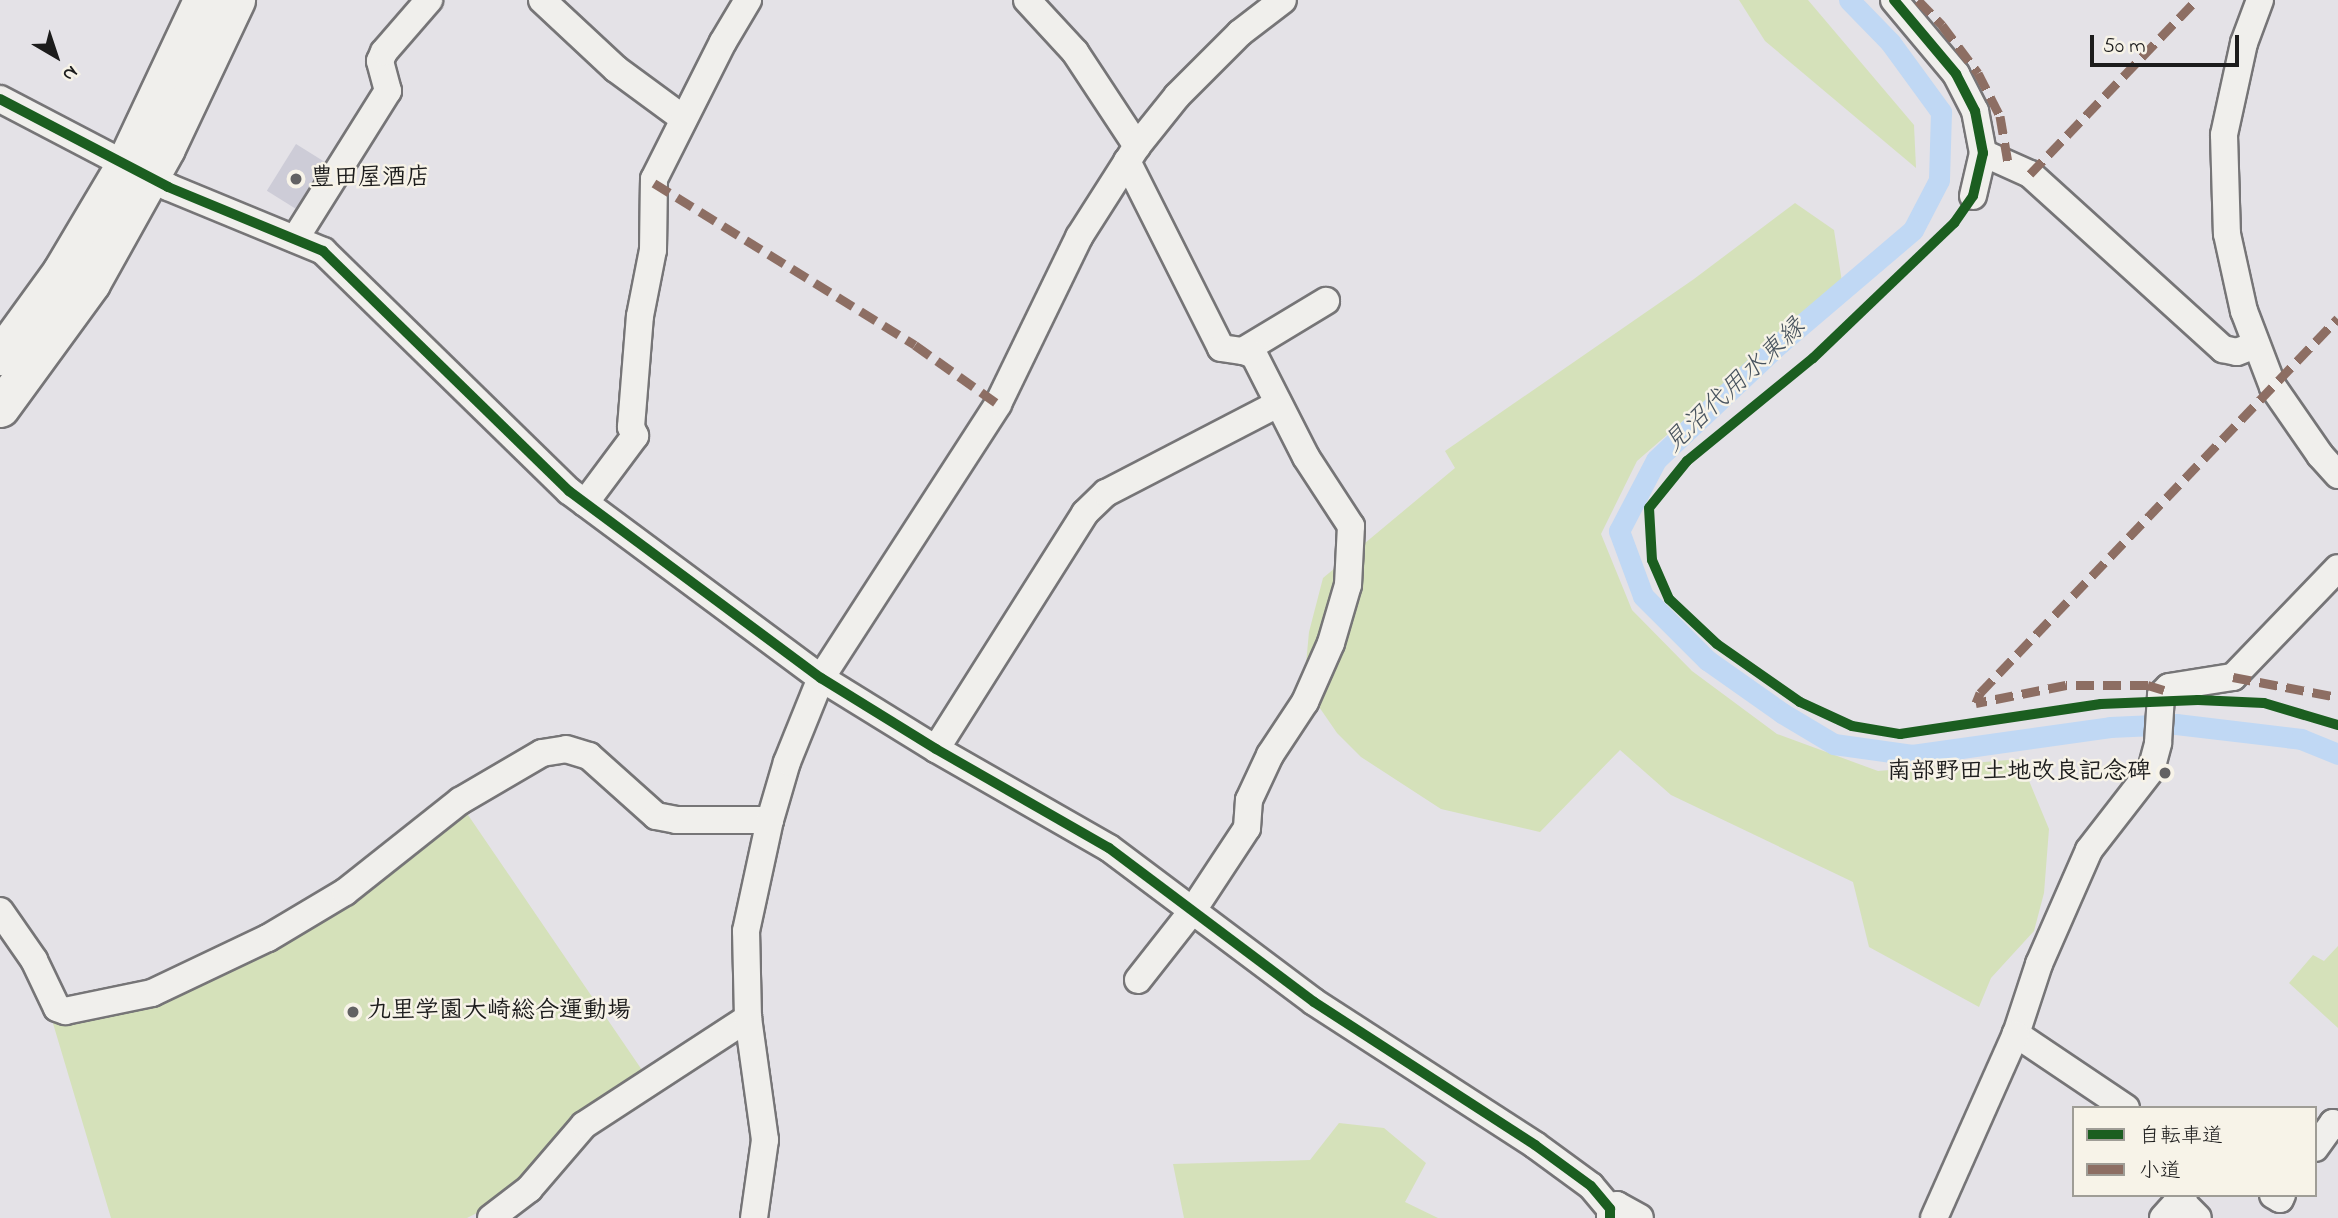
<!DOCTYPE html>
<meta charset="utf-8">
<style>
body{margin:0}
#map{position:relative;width:2338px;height:1218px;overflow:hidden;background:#e4e2e7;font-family:"Indie Flower","Klee One",sans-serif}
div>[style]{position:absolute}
.green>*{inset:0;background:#d5e1ba}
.canal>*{height:21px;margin:-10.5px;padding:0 10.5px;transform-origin:10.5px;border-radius:10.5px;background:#c0d8f4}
.building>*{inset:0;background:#cdccd7;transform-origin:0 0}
.roads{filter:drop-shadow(2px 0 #767577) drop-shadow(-2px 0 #767577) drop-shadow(0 2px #767577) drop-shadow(0 -2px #767577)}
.minor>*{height:26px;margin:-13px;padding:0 13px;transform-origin:13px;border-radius:13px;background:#f0efec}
.highway>*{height:37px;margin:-18.5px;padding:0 18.5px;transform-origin:18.5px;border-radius:18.5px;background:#f0efec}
.quiet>*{height:9px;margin-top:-4.5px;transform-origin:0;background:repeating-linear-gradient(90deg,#8d6e63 0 18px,transparent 0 27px)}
.cycleway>*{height:10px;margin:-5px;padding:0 5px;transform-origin:5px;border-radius:5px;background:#1b5e20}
.dots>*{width:19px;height:19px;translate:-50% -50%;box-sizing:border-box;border:4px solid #f7f3e8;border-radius:50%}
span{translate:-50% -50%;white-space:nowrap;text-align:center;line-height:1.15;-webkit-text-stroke:5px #f7f3e8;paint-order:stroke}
.poi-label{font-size:24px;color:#1c1c1c;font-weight:700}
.left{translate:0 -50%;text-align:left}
.right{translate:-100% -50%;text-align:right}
.water-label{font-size:26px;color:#48535e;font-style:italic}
.legend{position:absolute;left:2072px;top:1106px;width:245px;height:91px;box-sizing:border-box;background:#f7f3e8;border:2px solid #9f9d96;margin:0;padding:9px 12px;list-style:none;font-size:21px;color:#1c1c1c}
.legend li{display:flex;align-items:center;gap:14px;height:35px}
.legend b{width:35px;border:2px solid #9f9d96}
.north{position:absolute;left:21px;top:21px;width:70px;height:70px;-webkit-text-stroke:5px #f7f3e8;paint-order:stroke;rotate:141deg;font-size:19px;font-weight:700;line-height:28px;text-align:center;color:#1c1c1c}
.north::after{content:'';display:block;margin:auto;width:24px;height:32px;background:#1c1c1c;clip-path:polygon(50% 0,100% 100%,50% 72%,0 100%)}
.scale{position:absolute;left:2090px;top:35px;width:149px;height:32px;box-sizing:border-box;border:4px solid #1c1c1c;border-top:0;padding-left:9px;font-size:21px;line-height:24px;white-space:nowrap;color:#1c1c1c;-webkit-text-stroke:5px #f7f3e8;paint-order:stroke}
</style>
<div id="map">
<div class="green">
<div style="clip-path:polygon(1739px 0,1808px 0,1914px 125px,1916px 168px,1765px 41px)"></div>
<div style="clip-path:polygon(1795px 203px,1834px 230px,1842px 282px,1637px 461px,1601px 534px,1632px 610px,1692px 671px,1777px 734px,1878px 771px,2020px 759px,2049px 829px,2044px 893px,2034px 931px,1991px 978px,1979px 1007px,1869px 947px,1853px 882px,1671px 795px,1620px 750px,1540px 832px,1441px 809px,1361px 757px,1337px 733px,1304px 685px,1309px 632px,1323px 578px,1455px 468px,1445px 451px,1694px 279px)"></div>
<div style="clip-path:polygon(466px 812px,644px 1073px,497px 1203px,467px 1218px,111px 1218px,52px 1020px,155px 1005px)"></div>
<div style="clip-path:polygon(2338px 946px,2338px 1028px,2289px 983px,2313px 955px,2324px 961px)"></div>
<div style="clip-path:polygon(1339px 1123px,1384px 1128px,1426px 1163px,1405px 1202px,1438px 1218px,1184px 1218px,1173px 1164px,1310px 1160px)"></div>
</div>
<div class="canal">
<div style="left:1849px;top:0;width:59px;rotate:45.7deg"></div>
<div style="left:1890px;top:42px;width:87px;rotate:53.9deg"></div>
<div style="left:1941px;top:112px;width:68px;rotate:91.7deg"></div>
<div style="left:1939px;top:180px;width:56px;rotate:117.5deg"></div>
<div style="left:1913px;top:230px;width:175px;rotate:139.6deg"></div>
<div style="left:1780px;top:343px;width:170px;rotate:136.7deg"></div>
<div style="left:1656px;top:460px;width:80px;rotate:117.5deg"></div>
<div style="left:1619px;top:531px;width:69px;rotate:69.7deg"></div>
<div style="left:1643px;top:596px;width:91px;rotate:45deg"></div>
<div style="left:1707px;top:660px;width:92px;rotate:35.2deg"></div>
<div style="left:1782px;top:713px;width:61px;rotate:30.8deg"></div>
<div style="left:1834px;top:744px;width:79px;rotate:8deg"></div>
<div style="left:1912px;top:755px;width:200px;rotate:-8deg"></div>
<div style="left:2110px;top:727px;width:66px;rotate:-2.6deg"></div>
<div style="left:2176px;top:724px;width:126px;rotate:6.8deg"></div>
<div style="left:2301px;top:739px;width:40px;rotate:22deg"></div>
</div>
<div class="building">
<div style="left:296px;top:144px;width:34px;height:55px;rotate:32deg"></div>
</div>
<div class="roads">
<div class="minor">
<div style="left:542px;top:0;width:101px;rotate:43deg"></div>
<div style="left:616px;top:69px;width:84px;rotate:36.3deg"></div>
<div style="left:1027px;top:0;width:71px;rotate:47.3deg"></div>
<div style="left:1075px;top:52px;width:113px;rotate:56.6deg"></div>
<div style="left:1894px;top:0;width:97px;rotate:50deg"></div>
<div style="left:1956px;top:74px;width:42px;rotate:62.8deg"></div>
<div style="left:1975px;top:111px;width:43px;rotate:79.2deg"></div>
<div style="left:1983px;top:153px;width:44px;rotate:103.1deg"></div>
<div style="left:2260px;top:0;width:46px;rotate:110.4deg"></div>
<div style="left:2244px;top:43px;width:94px;rotate:102.3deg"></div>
<div style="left:2224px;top:135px;width:99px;rotate:88.3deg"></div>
<div style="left:2227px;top:234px;width:79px;rotate:77.6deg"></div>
<div style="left:2244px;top:311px;width:81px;rotate:69.1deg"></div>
<div style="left:2273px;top:387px;width:83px;rotate:55.3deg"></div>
<div style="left:2320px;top:455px;width:27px;rotate:48deg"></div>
<div style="left:0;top:99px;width:190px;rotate:27.6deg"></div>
<div style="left:168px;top:187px;width:168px;rotate:22.4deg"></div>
<div style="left:323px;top:251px;width:344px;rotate:44.3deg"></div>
<div style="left:569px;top:491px;width:314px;rotate:36.6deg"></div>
<div style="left:821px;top:678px;width:135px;rotate:31.7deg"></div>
<div style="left:936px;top:749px;width:199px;rotate:29.8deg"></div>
<div style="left:1109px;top:848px;width:256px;rotate:36.9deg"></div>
<div style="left:1314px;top:1002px;width:263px;rotate:32.9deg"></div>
<div style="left:1535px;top:1145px;width:69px;rotate:36.2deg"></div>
<div style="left:1591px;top:1186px;width:30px;rotate:50deg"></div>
<div style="left:1610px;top:1209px;width:9px;rotate:90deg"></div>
<div style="left:1983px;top:153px;width:51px;rotate:24.1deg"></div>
<div style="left:2030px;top:174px;width:261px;rotate:42.2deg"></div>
<div style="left:2223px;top:349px;width:14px;rotate:12deg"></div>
<div style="left:2237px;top:352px;width:19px;rotate:-21deg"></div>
<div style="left:1127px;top:161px;width:209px;rotate:63.3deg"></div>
<div style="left:1221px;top:348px;width:22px;rotate:8deg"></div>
<div style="left:1243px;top:351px;width:97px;rotate:-31.1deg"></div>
<div style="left:295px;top:239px;width:175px;rotate:-57.9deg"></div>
<div style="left:388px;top:91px;width:31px;rotate:-105deg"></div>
<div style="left:380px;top:61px;width:10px;rotate:-66deg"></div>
<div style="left:384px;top:52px;width:69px;rotate:-49.1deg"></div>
<div style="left:585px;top:503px;width:84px;rotate:-53.3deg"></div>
<div style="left:635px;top:436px;width:10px;rotate:-114deg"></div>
<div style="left:631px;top:427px;width:111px;rotate:-85.4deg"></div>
<div style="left:640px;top:316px;width:67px;rotate:-78.9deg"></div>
<div style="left:653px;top:250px;width:71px;rotate:-89.2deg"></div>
<div style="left:654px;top:179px;width:153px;rotate:-63.3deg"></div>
<div style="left:723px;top:42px;width:49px;rotate:-59.2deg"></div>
<div style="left:936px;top:749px;width:279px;rotate:-57.7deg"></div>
<div style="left:1085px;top:513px;width:29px;rotate:-44deg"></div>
<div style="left:1106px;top:493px;width:194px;rotate:-27.4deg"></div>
<div style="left:0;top:911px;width:60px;rotate:55.2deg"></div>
<div style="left:34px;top:960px;width:53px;rotate:64.4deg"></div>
<div style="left:57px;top:1008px;width:9px;rotate:21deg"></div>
<div style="left:65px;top:1011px;width:89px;rotate:-11.7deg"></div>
<div style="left:152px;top:993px;width:128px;rotate:-25.4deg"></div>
<div style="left:268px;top:938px;width:90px;rotate:-30.9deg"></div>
<div style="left:345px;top:892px;width:147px;rotate:-38.4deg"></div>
<div style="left:460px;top:801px;width:95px;rotate:-30.3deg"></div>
<div style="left:542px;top:753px;width:24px;rotate:-9deg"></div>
<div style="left:566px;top:749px;width:24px;rotate:17deg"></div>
<div style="left:589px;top:756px;width:90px;rotate:41.8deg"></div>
<div style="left:656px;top:816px;width:20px;rotate:11deg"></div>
<div style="left:676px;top:820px;width:94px"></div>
<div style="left:1138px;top:980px;width:89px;rotate:-51.8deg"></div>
<div style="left:1193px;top:910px;width:98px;rotate:-56.6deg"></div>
<div style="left:1247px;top:828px;width:28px;rotate:-86deg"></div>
<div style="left:1249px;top:800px;width:50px;rotate:-65deg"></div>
<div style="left:1270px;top:755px;width:64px;rotate:-56.6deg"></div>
<div style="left:1305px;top:702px;width:64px;rotate:-66.2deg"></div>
<div style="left:1331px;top:643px;width:60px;rotate:-73.7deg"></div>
<div style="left:1348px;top:585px;width:59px;rotate:-87.1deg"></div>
<div style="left:1351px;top:526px;width:82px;rotate:-123.1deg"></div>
<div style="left:1306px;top:457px;width:114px;rotate:-117deg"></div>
<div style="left:1254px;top:355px;width:12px;rotate:-160deg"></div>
<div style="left:2126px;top:1108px;width:133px;rotate:-146.1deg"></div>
<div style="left:2016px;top:1034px;width:74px;rotate:-71.8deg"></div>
<div style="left:2039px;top:964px;width:124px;rotate:-66.3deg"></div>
<div style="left:2089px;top:850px;width:101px;rotate:-52.2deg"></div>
<div style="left:2151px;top:770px;width:28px;rotate:-75deg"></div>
<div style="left:2158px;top:743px;width:48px;rotate:-86.4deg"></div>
<div style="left:2161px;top:695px;width:11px;rotate:-45deg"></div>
<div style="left:2169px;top:687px;width:65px;rotate:-8.9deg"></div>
<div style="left:2233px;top:677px;width:151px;rotate:-46.1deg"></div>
<div style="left:2315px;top:1148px;width:31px;rotate:-54deg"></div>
<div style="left:2333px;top:1123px;width:6px;rotate:31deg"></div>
<div style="left:2273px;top:1195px;width:8px;rotate:30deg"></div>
<div style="left:2280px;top:1199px;width:4px;rotate:-63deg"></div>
<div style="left:2180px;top:1200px;width:25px;rotate:45deg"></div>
<div style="left:1610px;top:1209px;width:8px;rotate:-30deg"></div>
<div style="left:1617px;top:1205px;width:26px;rotate:29deg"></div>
<div style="left:491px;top:1218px;width:48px;rotate:-37.3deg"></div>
<div style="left:529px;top:1189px;width:84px;rotate:-49.3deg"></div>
<div style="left:584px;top:1125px;width:196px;rotate:-33.1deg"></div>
<div style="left:754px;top:1218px;width:79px;rotate:-82deg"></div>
<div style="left:765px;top:1140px;width:123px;rotate:-97.9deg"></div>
<div style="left:748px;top:1018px;width:87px;rotate:-91.3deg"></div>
<div style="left:746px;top:931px;width:114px;rotate:-77.8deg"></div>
<div style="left:770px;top:820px;width:60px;rotate:-73.7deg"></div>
<div style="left:787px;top:762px;width:91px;rotate:-68deg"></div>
<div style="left:821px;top:678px;width:326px;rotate:-57.1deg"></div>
<div style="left:998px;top:404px;width:186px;rotate:-64.1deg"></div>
<div style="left:1079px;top:237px;width:108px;rotate:-57.5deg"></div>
<div style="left:1137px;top:146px;width:64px;rotate:-51.3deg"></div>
<div style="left:1177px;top:96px;width:89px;rotate:-45deg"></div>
<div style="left:1240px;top:33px;width:54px;rotate:-37.5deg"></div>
<div style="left:1934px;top:1218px;width:201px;rotate:-66deg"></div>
<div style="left:2163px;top:1218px;width:31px;rotate:-48deg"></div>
</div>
<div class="highway">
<div style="left:0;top:356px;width:104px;rotate:-54deg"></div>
<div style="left:61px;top:272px;width:126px;rotate:-59.3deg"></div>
<div style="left:125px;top:164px;width:181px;rotate:-64.8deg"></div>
<div style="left:0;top:408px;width:155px;rotate:-53.9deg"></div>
<div style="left:91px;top:283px;width:154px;rotate:-60.9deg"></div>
<div style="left:166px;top:148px;width:164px;rotate:-64.7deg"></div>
</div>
</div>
<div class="quiet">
<div style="left:1918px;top:0;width:35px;rotate:46deg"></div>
<div style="left:1942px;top:25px;width:60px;rotate:53.1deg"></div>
<div style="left:1978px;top:73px;width:48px;rotate:62.9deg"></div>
<div style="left:2000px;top:116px;width:48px;rotate:80.3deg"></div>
<div style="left:2030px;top:174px;width:240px;rotate:-46.3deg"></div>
<div style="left:654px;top:183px;width:307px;rotate:31.8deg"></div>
<div style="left:915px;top:345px;width:102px;rotate:35.4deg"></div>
<div style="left:2233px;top:677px;width:107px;rotate:10.8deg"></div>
<div style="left:2164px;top:690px;width:17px;rotate:-163deg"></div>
<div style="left:2148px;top:685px;width:82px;rotate:180deg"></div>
<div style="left:2066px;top:685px;width:92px;rotate:168.7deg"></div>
<div style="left:1976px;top:703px;width:11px;rotate:-68deg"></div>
<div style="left:1980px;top:693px;width:518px;rotate:-46.33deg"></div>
</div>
<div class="cycleway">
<div style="left:1894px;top:0;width:97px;rotate:50deg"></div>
<div style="left:1956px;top:74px;width:42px;rotate:62.8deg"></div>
<div style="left:1975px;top:111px;width:43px;rotate:79.2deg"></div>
<div style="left:1983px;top:153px;width:44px;rotate:103.1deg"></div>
<div style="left:1973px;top:196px;width:33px;rotate:125deg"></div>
<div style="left:1954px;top:223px;width:195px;rotate:136.2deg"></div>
<div style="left:1813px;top:358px;width:163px;rotate:140.7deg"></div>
<div style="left:1687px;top:461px;width:60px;rotate:129deg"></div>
<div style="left:1649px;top:508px;width:52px;rotate:86.7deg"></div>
<div style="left:1652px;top:560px;width:43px;rotate:66.4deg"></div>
<div style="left:1669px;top:599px;width:66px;rotate:43.2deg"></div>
<div style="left:1717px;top:644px;width:101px;rotate:34.9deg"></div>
<div style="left:1800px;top:702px;width:57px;rotate:24.8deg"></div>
<div style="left:1852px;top:726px;width:49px;rotate:9.5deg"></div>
<div style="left:1900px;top:734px;width:203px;rotate:-8.5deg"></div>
<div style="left:2101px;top:704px;width:97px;rotate:-2.4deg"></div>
<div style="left:2198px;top:700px;width:66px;rotate:2.6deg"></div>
<div style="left:2264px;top:703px;width:77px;rotate:16.6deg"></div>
<div style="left:0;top:99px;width:190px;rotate:27.6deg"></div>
<div style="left:168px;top:187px;width:168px;rotate:22.4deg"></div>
<div style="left:323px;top:251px;width:344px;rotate:44.3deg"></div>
<div style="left:569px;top:491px;width:314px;rotate:36.6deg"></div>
<div style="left:821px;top:678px;width:135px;rotate:31.7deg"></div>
<div style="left:936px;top:749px;width:199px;rotate:29.8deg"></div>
<div style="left:1109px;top:848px;width:256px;rotate:36.9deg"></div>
<div style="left:1314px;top:1002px;width:263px;rotate:32.9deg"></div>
<div style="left:1535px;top:1145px;width:69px;rotate:36.2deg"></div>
<div style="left:1591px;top:1186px;width:30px;rotate:50deg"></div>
<div style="left:1610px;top:1209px;width:9px;rotate:90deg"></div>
</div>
<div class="dots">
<div style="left:296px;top:179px;background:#626163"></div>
<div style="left:2165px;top:773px;background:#626163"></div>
<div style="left:353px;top:1012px;background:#626163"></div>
</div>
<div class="poi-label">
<span class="left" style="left:310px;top:179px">豊田屋酒店</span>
<span class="right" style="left:2151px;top:773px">南部野田土地改良記念碑</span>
<span class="left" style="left:367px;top:1012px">九里学園大崎総合運動場</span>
</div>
<div class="water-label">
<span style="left:1736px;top:387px;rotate:-43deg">見沼代用水東縁</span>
</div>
<ul class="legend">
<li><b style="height:9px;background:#1b5e20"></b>自転車道</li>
<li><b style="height:9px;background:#8d6e63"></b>小道</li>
</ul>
<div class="north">N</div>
<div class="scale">50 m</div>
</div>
